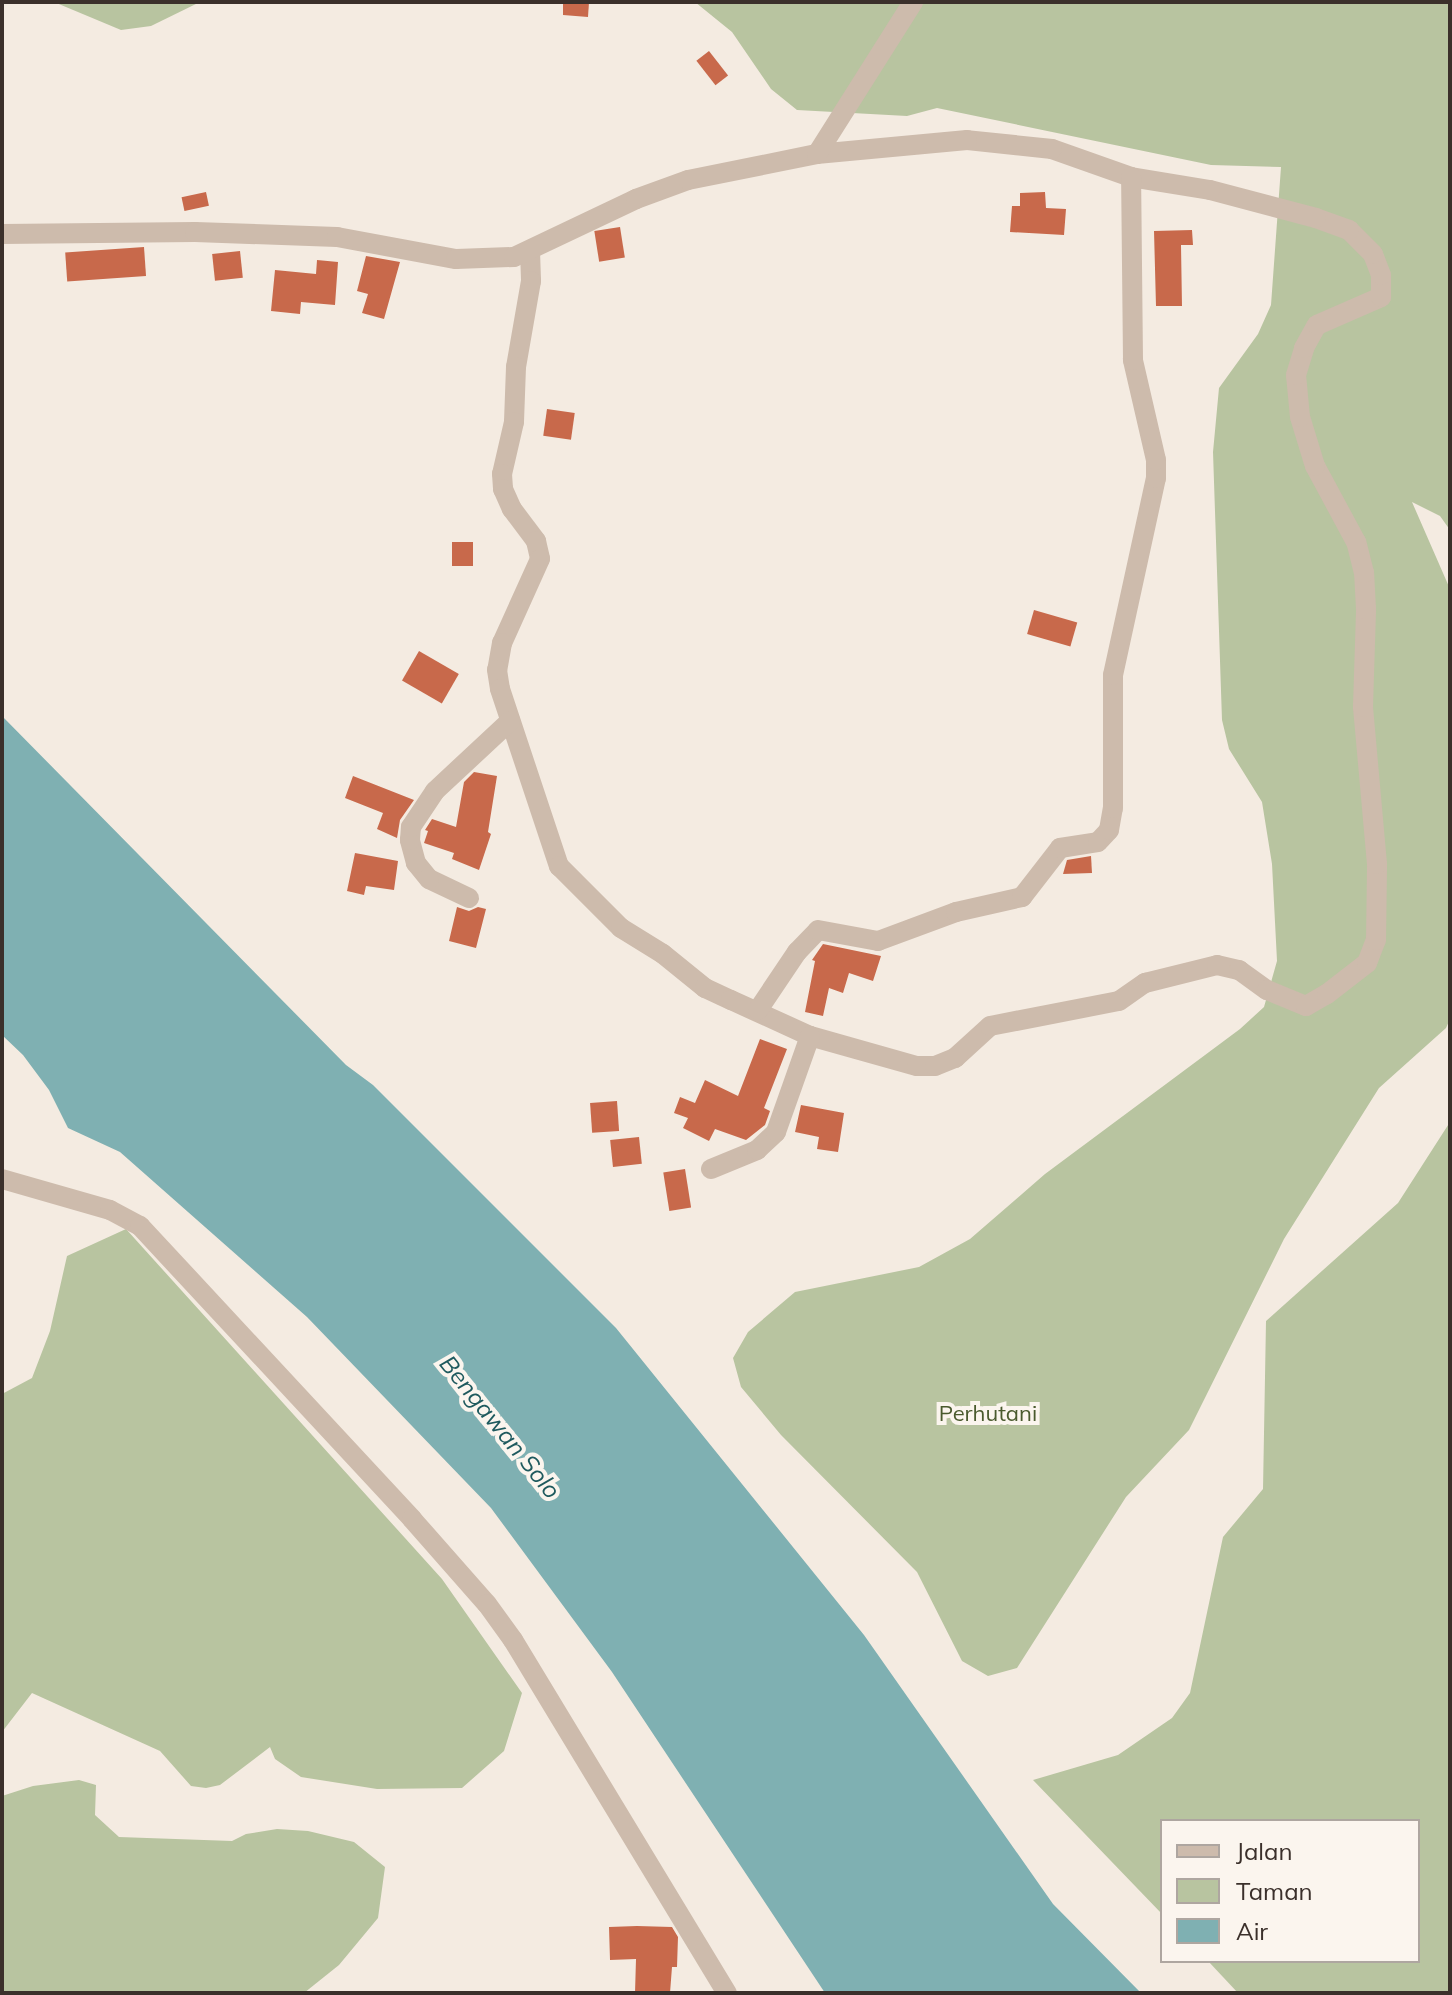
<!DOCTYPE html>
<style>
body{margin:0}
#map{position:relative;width:1452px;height:1995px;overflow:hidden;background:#f4ebe1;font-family:Mulish,sans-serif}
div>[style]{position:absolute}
.green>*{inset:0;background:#b8c4a0}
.water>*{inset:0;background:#7fb0b2}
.building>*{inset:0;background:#c8694b;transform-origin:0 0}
.minor>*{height:20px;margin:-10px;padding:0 10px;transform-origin:10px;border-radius:10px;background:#cdbbac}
.tertiary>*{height:20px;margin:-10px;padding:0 10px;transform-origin:10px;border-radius:10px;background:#cdbbac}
span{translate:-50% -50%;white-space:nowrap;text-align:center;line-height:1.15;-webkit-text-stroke:8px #fbf5ee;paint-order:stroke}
.park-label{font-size:22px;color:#4a5a2e}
.water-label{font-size:24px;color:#1f5a5e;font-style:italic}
.frame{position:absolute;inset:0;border:4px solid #3b302b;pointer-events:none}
.legend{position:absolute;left:1160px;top:1819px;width:260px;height:144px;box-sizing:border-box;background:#fbf5ee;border:2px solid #aea6a0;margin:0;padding:10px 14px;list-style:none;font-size:24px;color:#3b302b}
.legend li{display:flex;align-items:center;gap:16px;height:40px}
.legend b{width:40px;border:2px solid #aea6a0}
</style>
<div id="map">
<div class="green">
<div style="clip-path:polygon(54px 2px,200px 2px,151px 26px,121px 30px)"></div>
<div style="clip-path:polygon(695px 2px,1450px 2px,1450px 530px,1440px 516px,1412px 502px,1450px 589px,1450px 1019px,1446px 1028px,1379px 1088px,1284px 1239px,1189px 1430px,1126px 1497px,1017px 1668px,988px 1676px,962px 1661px,917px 1572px,781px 1435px,741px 1387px,733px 1358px,748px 1332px,795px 1292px,919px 1267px,970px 1239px,1045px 1174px,1240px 1029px,1264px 1007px,1277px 961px,1272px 864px,1262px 802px,1229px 749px,1222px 720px,1213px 452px,1219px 388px,1258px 334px,1271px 305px,1281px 167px,1211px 165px,937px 108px,907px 116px,797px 110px,771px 89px,732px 32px)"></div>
<div style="clip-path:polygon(1450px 1122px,1450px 1993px,1238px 1993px,1208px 1961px,1418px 1961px,1418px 1821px,1162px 1821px,1162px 1914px,1033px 1780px,1118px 1755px,1172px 1718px,1190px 1693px,1223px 1537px,1263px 1489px,1266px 1321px,1398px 1203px)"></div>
<div style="clip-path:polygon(126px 1229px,442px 1579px,522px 1693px,504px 1751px,462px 1788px,377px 1789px,301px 1777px,275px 1759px,270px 1747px,220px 1785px,206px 1788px,191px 1786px,160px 1751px,32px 1693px,2px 1732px,2px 1394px,32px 1378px,50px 1331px,67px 1256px)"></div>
<div style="clip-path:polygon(79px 1780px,96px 1785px,95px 1815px,119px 1837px,232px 1841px,246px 1834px,277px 1829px,308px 1831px,354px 1842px,385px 1867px,378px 1918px,339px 1965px,304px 1993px,2px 1993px,2px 1796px,33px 1786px)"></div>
</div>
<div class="water">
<div style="clip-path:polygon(2px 716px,346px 1065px,373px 1085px,616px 1328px,864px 1635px,1053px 1904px,1141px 1993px,825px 1993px,612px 1672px,491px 1508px,307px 1317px,120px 1152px,68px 1128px,49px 1090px,23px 1055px,2px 1035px)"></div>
</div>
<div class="building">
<div style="clip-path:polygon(563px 2px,589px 2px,588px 17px,563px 15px)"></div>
<div style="left:709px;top:51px;width:31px;height:16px;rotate:52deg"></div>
<div style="left:206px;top:192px;width:14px;height:25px;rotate:78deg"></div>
<div style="clip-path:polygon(1045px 192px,1046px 208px,1066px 209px,1064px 235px,1010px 232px,1012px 206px,1020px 206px,1020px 193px)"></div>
<div style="left:620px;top:227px;width:31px;height:26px;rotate:81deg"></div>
<div style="clip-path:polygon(1192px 230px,1193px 245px,1181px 245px,1182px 306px,1156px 306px,1154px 231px)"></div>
<div style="left:144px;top:247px;width:29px;height:79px;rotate:86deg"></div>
<div style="left:240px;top:251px;width:27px;height:28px;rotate:84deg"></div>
<div style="clip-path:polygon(366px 256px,400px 262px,384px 319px,362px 313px,368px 294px,357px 291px)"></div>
<div style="clip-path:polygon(317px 260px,338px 262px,335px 305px,301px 302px,300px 314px,271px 311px,275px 270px,316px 274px)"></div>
<div style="left:547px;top:409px;width:28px;height:27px;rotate:8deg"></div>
<div style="left:452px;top:542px;width:21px;height:24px"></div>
<div style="left:1034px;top:610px;width:45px;height:25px;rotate:16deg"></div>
<div style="left:419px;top:651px;width:46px;height:34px;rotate:30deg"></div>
<div style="clip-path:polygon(474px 772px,497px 776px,488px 832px,491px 834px,479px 870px,452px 859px,454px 853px,424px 843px,428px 831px,425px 830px,432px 819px,456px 827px,464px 782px)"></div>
<div style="clip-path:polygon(353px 776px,414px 800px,400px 820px,397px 838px,377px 829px,383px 813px,345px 798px)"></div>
<div style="clip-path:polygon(355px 853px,398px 861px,394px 890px,366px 886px,364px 895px,347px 891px)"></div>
<div style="clip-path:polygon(1091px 856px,1092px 873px,1063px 874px,1067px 860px)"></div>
<div style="clip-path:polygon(457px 907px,469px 911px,478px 907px,486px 909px,476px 948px,449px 941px)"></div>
<div style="clip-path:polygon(823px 944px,881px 956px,873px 981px,849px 973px,843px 993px,829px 988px,823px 1016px,805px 1012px,815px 961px,812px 960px)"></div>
<div style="clip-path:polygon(760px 1039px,787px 1049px,764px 1108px,770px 1111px,765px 1125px,746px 1140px,715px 1129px,709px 1141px,683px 1128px,688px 1118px,674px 1113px,680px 1097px,695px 1103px,705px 1080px,738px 1096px)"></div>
<div style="left:617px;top:1101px;width:30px;height:27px;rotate:86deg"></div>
<div style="clip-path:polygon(801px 1105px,844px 1113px,838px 1152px,817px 1149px,819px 1137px,795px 1132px)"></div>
<div style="left:639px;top:1137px;width:27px;height:29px;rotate:84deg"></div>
<div style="left:685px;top:1169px;width:39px;height:22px;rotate:81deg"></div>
<div style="clip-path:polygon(637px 1926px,672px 1927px,678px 1937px,677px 1967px,672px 1967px,670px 1993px,635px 1993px,636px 1959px,610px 1960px,609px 1927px)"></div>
</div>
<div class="minor">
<div style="left:530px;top:251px;width:30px;rotate:88deg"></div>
<div style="left:531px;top:281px;width:87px;rotate:99.9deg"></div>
<div style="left:516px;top:367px;width:55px;rotate:92.1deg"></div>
<div style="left:514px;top:422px;width:53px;rotate:103deg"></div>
<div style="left:502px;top:474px;width:15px;rotate:86deg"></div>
<div style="left:503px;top:489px;width:22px;rotate:66deg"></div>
<div style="left:512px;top:509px;width:40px;rotate:53deg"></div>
<div style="left:536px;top:541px;width:18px;rotate:77deg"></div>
<div style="left:540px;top:559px;width:92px;rotate:114.3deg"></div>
<div style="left:502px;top:643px;width:27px;rotate:100deg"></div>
<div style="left:497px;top:670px;width:19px;rotate:81deg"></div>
<div style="left:500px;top:689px;width:187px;rotate:71.6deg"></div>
<div style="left:559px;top:866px;width:88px;rotate:45deg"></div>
<div style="left:621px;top:928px;width:49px;rotate:31.8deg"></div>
<div style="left:663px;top:954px;width:54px;rotate:39deg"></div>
<div style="left:705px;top:988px;width:29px;rotate:25deg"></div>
<div style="left:731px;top:1000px;width:87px;rotate:24.5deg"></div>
<div style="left:810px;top:1036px;width:111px;rotate:15.7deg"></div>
<div style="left:917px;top:1066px;width:18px"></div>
<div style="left:935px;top:1066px;width:22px;rotate:-22deg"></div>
<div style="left:955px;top:1058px;width:47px;rotate:-42.4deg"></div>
<div style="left:990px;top:1026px;width:131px;rotate:-11deg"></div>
<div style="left:1119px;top:1001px;width:32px;rotate:-35deg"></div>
<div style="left:1145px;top:983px;width:74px;rotate:-14deg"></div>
<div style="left:1217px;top:965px;width:23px;rotate:13deg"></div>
<div style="left:1239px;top:970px;width:34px;rotate:36deg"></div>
<div style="left:1267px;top:990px;width:42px;rotate:22.3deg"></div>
<div style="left:1306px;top:1006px;width:24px;rotate:-30deg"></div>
<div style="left:1327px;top:994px;width:51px;rotate:-37.8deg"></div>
<div style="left:1367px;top:963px;width:25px;rotate:-69deg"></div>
<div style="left:1376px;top:940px;width:76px;rotate:-89.2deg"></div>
<div style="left:1377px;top:864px;width:158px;rotate:-95.1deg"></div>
<div style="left:1363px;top:707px;width:98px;rotate:-88.2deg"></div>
<div style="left:1366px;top:609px;width:36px;rotate:-93deg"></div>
<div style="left:1364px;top:573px;width:32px;rotate:-104deg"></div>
<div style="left:1356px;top:542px;width:86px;rotate:-118.3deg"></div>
<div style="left:1315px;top:466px;width:51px;rotate:-107deg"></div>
<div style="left:1300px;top:417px;width:42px;rotate:-95.4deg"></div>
<div style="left:1296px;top:375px;width:28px;rotate:-73deg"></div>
<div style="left:1304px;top:348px;width:26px;rotate:-61deg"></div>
<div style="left:1317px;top:325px;width:70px;rotate:-23.6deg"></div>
<div style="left:1381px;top:297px;width:22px;rotate:-90deg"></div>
<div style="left:1381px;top:275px;width:22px;rotate:-111deg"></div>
<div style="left:1373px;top:254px;width:34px;rotate:-135deg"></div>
<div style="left:1349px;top:230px;width:35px;rotate:-160deg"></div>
<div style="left:1316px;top:218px;width:110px;rotate:-165.2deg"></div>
<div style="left:1210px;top:190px;width:80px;rotate:-170.7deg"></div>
<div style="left:1131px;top:177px;width:84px;rotate:-160.5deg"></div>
<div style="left:1052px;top:149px;width:85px;rotate:-174deg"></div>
<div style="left:967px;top:140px;width:151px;rotate:174.7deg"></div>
<div style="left:469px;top:898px;width:44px;rotate:-154.6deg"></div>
<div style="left:429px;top:879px;width:21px;rotate:-129deg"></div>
<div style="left:416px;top:863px;width:24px;rotate:-105deg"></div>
<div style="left:410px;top:840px;width:13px;rotate:-86deg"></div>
<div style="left:411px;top:827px;width:43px;rotate:-56.3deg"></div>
<div style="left:435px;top:791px;width:103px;rotate:-43deg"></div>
<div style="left:758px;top:1010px;width:70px;rotate:-56.1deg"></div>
<div style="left:797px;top:952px;width:30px;rotate:-46deg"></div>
<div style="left:818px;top:930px;width:61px;rotate:10.4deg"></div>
<div style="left:878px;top:941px;width:83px;rotate:-20.4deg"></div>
<div style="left:956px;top:912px;width:68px;rotate:-12.8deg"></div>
<div style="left:1022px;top:897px;width:62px;rotate:-52.2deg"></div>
<div style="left:1060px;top:848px;width:38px;rotate:-9deg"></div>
<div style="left:1098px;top:842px;width:16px;rotate:-47deg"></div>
<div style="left:1109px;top:830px;width:22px;rotate:-80deg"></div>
<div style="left:1113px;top:808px;width:133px;rotate:-90deg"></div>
<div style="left:1113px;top:675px;width:202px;rotate:-77.7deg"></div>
<div style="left:1156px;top:478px;width:18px;rotate:-90deg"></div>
<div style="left:1156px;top:460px;width:103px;rotate:-103deg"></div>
<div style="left:1133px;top:360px;width:183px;rotate:-90.6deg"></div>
<div style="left:711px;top:1169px;width:50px;rotate:-22.4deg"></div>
<div style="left:757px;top:1150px;width:26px;rotate:-43deg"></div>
<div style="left:776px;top:1132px;width:102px;rotate:-70.5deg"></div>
<div style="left:2px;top:1179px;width:112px;rotate:16deg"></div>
<div style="left:110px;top:1210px;width:34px;rotate:28deg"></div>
<div style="left:140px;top:1226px;width:400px;rotate:47.1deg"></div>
<div style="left:412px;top:1519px;width:113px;rotate:48.6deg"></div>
<div style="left:487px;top:1604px;width:44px;rotate:54.2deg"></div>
<div style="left:513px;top:1640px;width:413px;rotate:58.8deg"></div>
</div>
<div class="tertiary">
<div style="left:2px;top:234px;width:193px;rotate:-0.6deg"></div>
<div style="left:195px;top:232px;width:142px;rotate:2deg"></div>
<div style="left:337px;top:237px;width:121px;rotate:10.5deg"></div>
<div style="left:456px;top:259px;width:58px;rotate:-2deg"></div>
<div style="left:514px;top:257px;width:135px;rotate:-25.4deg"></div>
<div style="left:636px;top:199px;width:55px;rotate:-20.1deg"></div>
<div style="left:688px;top:180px;width:132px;rotate:-11.4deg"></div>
<div style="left:817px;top:154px;width:180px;rotate:-57.7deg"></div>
</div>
<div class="park-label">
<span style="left:988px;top:1414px">Perhutani</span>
</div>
<div class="water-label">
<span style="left:500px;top:1427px;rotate:51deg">Bengawan Solo</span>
</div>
<div class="frame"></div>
<ul class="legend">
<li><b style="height:10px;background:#cdbbac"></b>Jalan</li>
<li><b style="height:22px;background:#b8c4a0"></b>Taman</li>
<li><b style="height:22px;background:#7fb0b2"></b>Air</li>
</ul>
</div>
